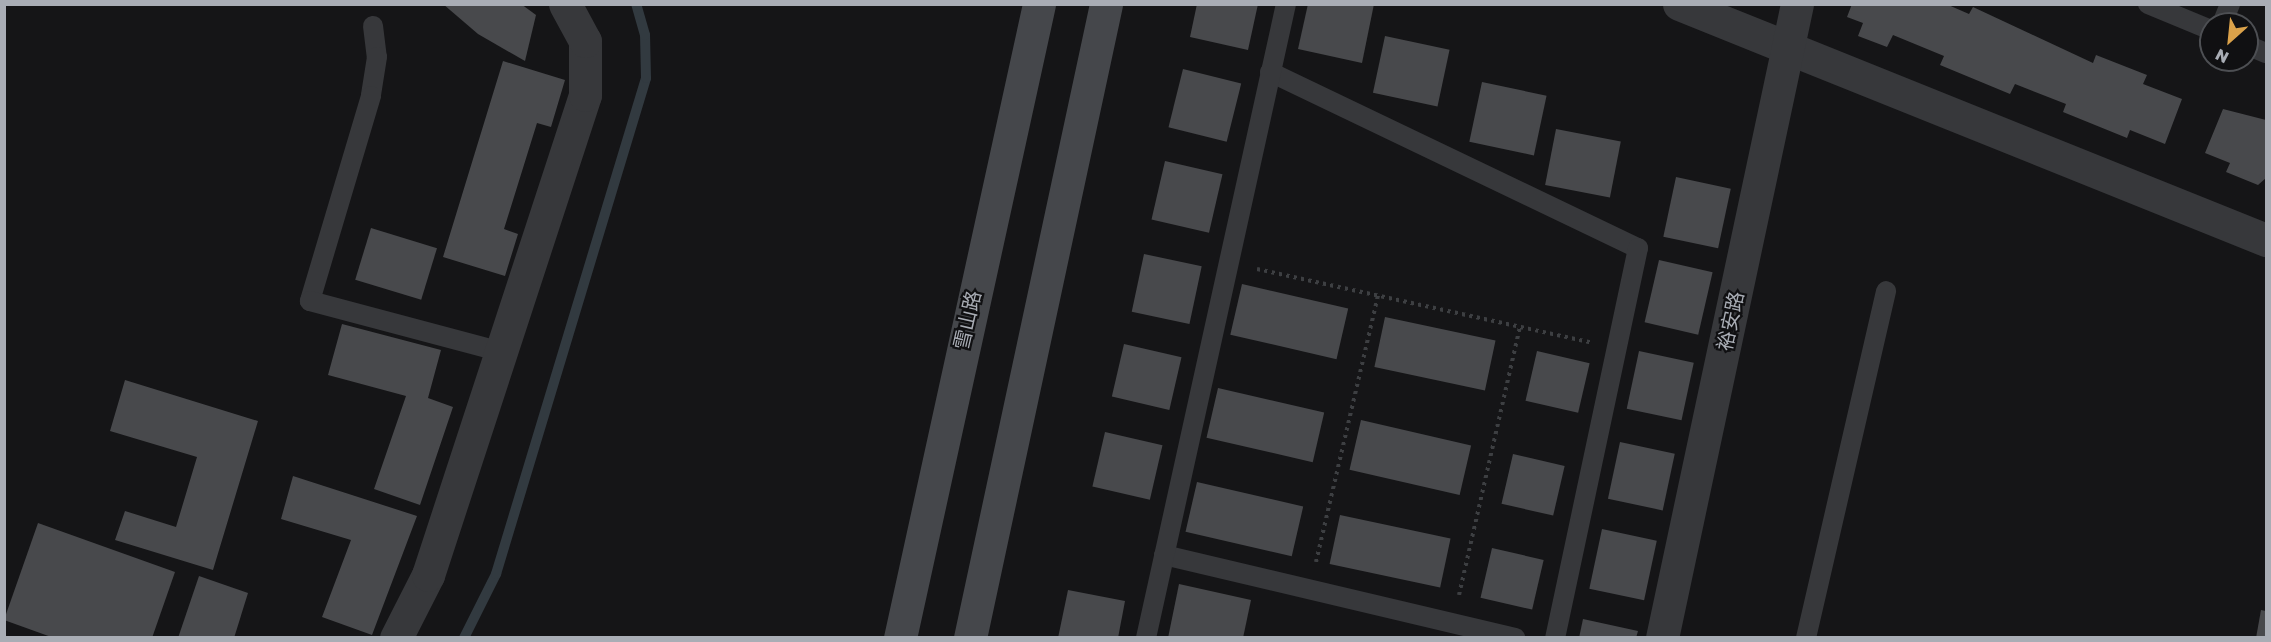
<!DOCTYPE html>
<meta charset="utf-8">
<style>
body{margin:0}
#map{position:relative;width:2271px;height:642px;overflow:hidden;background:#151517;font-family:"Golos Text","Noto Sans SC",sans-serif}
div>[style]{position:absolute}
.stream>*{height:10px;margin:-5px;padding:0 5px;transform-origin:5px;border-radius:5px;background:#323a40}
.building>*{inset:0;background:#48494c;transform-origin:0 0}
.path>*{height:4px;margin-top:-2px;transform-origin:0;background:repeating-linear-gradient(90deg,#3d3f42 0 3px,transparent 0 7.5px)}
.service>*{height:20px;margin:-10px;padding:0 10px;transform-origin:10px;border-radius:10px;background:#37383b}
.minor>*{height:33px;margin:-16.5px;padding:0 16.5px;transform-origin:16.5px;border-radius:16.5px;background:#37383b}
.secondary>*{height:33px;margin:-16.5px;padding:0 16.5px;transform-origin:16.5px;border-radius:16.5px;background:#45474b}
span{translate:-50% -50%;white-space:nowrap;text-align:center;line-height:1.15;-webkit-text-stroke:4.5px #101012;paint-order:stroke}
.street-label{font-size:20px;color:#a9adb5}
.frame{position:absolute;inset:0;border:6px solid #a9adb5;pointer-events:none}
.north{position:absolute;left:2199px;top:12px;width:60px;height:60px;box-sizing:border-box;background:#101012;border:2px solid #4d4f53;border-radius:50%;rotate:207deg;font-size:16px;font-weight:700;line-height:24px;text-align:center;color:#a9adb5}
.north::after{content:'';display:block;margin:auto;width:21px;height:27px;background:#dba24a;clip-path:polygon(50% 0,100% 100%,50% 72%,0 100%)}
</style>
<div id="map">
<div class="stream">
<div style="left:464px;top:638px;width:72px;rotate:-63.4deg"></div>
<div style="left:496px;top:574px;width:518px;rotate:-73.17deg"></div>
<div style="left:646px;top:78px;width:43px;rotate:-91.3deg"></div>
<div style="left:645px;top:35px;width:32px;rotate:-106deg"></div>
</div>
<div class="building">
<div style="clip-path:polygon(443px 4px,521px 4px,536px 15px,525px 61px,478px 34px)"></div>
<div style="clip-path:polygon(1197px 4px,1258px 4px,1248px 50px,1190px 37px)"></div>
<div style="clip-path:polygon(1308px 4px,1374px 4px,1362px 63px,1298px 49px)"></div>
<div style="clip-path:polygon(1852px 4px,1946px 4px,1969px 14px,1973px 7px,2093px 63px,2096px 55px,2147px 75px,2143px 84px,2182px 99px,2165px 144px,2130px 130px,2127px 138px,2063px 112px,2066px 104px,2015px 84px,2010px 94px,1940px 65px,1944px 56px,1893px 35px,1887px 47px,1858px 36px,1863px 23px,1847px 17px)"></div>
<div style="left:1385px;top:36px;width:66px;height:58px;rotate:12deg"></div>
<div style="clip-path:polygon(503px 61px,565px 80px,551px 127px,537px 123px,504px 229px,518px 234px,505px 276px,443px 257px)"></div>
<div style="left:1183px;top:69px;width:60px;height:60px;rotate:14deg"></div>
<div style="left:1482px;top:82px;width:66px;height:61px;rotate:12deg"></div>
<div style="clip-path:polygon(2223px 109px,2266px 120px,2266px 178px,2258px 185px,2226px 172px,2230px 163px,2205px 153px)"></div>
<div style="left:1556px;top:129px;width:66px;height:57px;rotate:11deg"></div>
<div style="left:1165px;top:161px;width:59px;height:60px;rotate:13deg"></div>
<div style="left:1676px;top:177px;width:56px;height:61px;rotate:12deg"></div>
<div style="left:371px;top:228px;width:69px;height:54px;rotate:17deg"></div>
<div style="left:1144px;top:254px;width:59px;height:59px;rotate:12deg"></div>
<div style="left:1659px;top:260px;width:55px;height:64px;rotate:13deg"></div>
<div style="left:1242px;top:284px;width:109px;height:52px;rotate:13deg"></div>
<div style="left:1385px;top:317px;width:113px;height:51px;rotate:12deg"></div>
<div style="clip-path:polygon(342px 324px,441px 350px,428px 398px,453px 407px,420px 505px,374px 489px,406px 396px,328px 375px)"></div>
<div style="left:1124px;top:344px;width:59px;height:54px;rotate:13deg"></div>
<div style="left:1537px;top:351px;width:54px;height:51px;rotate:13deg"></div>
<div style="left:1639px;top:351px;width:56px;height:59px;rotate:12deg"></div>
<div style="clip-path:polygon(125px 380px,258px 421px,213px 570px,115px 540px,125px 511px,176px 527px,197px 457px,110px 431px)"></div>
<div style="left:1218px;top:388px;width:109px;height:51px;rotate:13deg"></div>
<div style="left:1361px;top:420px;width:113px;height:51px;rotate:13deg"></div>
<div style="left:1105px;top:432px;width:59px;height:56px;rotate:13deg"></div>
<div style="left:1620px;top:442px;width:56px;height:58px;rotate:12deg"></div>
<div style="left:1513px;top:454px;width:53px;height:51px;rotate:13deg"></div>
<div style="clip-path:polygon(293px 476px,417px 516px,372px 635px,322px 617px,351px 540px,281px 519px)"></div>
<div style="left:1197px;top:482px;width:109px;height:51px;rotate:13deg"></div>
<div style="left:1340px;top:515px;width:113px;height:50px;rotate:12deg"></div>
<div style="clip-path:polygon(38px 523px,175px 572px,152px 638px,54px 638px,4px 620px)"></div>
<div style="left:1602px;top:529px;width:56px;height:61px;rotate:12deg"></div>
<div style="left:1492px;top:548px;width:53px;height:51px;rotate:13deg"></div>
<div style="clip-path:polygon(199px 576px,248px 593px,234px 638px,178px 638px)"></div>
<div style="clip-path:polygon(1179px 584px,1251px 600px,1243px 638px,1168px 638px)"></div>
<div style="clip-path:polygon(1068px 590px,1125px 601px,1118px 638px,1058px 638px)"></div>
<div style="clip-path:polygon(2261px 610px,2266px 611px,2266px 638px,2256px 638px)"></div>
<div style="clip-path:polygon(1583px 619px,1638px 631px,1636px 638px,1579px 638px)"></div>
</div>
<div class="path">
<div style="left:1257px;top:269px;width:341px;rotate:12.4deg"></div>
<div style="left:1316px;top:562px;width:274px;rotate:-76.9deg"></div>
<div style="left:1459px;top:595px;width:275px;rotate:-77.2deg"></div>
</div>
<div class="service">
<div style="left:2148px;top:4px;width:68px;rotate:22.4deg"></div>
<div style="left:2222px;top:24px;width:22px;rotate:-68deg"></div>
<div style="left:373px;top:26px;width:31px;rotate:83deg"></div>
<div style="left:377px;top:57px;width:39px;rotate:99deg"></div>
<div style="left:371px;top:96px;width:214px;rotate:106.6deg"></div>
<div style="left:310px;top:301px;width:202px;rotate:14.9deg"></div>
<div style="left:2247px;top:45px;width:21px;rotate:23deg"></div>
<div style="left:1270px;top:72px;width:408px;rotate:25.6deg"></div>
<div style="left:1638px;top:248px;width:399px;rotate:102deg"></div>
<div style="left:1164px;top:555px;width:361px;rotate:13.3deg"></div>
<div style="left:1146px;top:638px;width:649px;rotate:-77.55deg"></div>
<div style="left:1806px;top:638px;width:356px;rotate:-77deg"></div>
</div>
<div class="minor">
<div style="left:1679px;top:4px;width:633px;rotate:21.9deg"></div>
<div style="left:396px;top:638px;width:71px;rotate:-63.1deg"></div>
<div style="left:428px;top:575px;width:505px;rotate:-71.89deg"></div>
<div style="left:585px;top:95px;width:54px;rotate:-90deg"></div>
<div style="left:585px;top:41px;width:42px;rotate:-118.4deg"></div>
<div style="left:1662px;top:638px;width:648px;rotate:-77.98deg"></div>
</div>
<div class="secondary">
<div style="left:900px;top:638px;width:649px;rotate:-77.63deg"></div>
<div style="left:970px;top:638px;width:648px;rotate:-77.89deg"></div>
</div>
<div class="street-label">
<span style="left:967px;top:320px;rotate:-77deg">雪山路</span>
<span style="left:1730px;top:321px;rotate:-78deg">裕安路</span>
</div>
<div class="frame"></div>
<div class="north">N</div>
</div>
